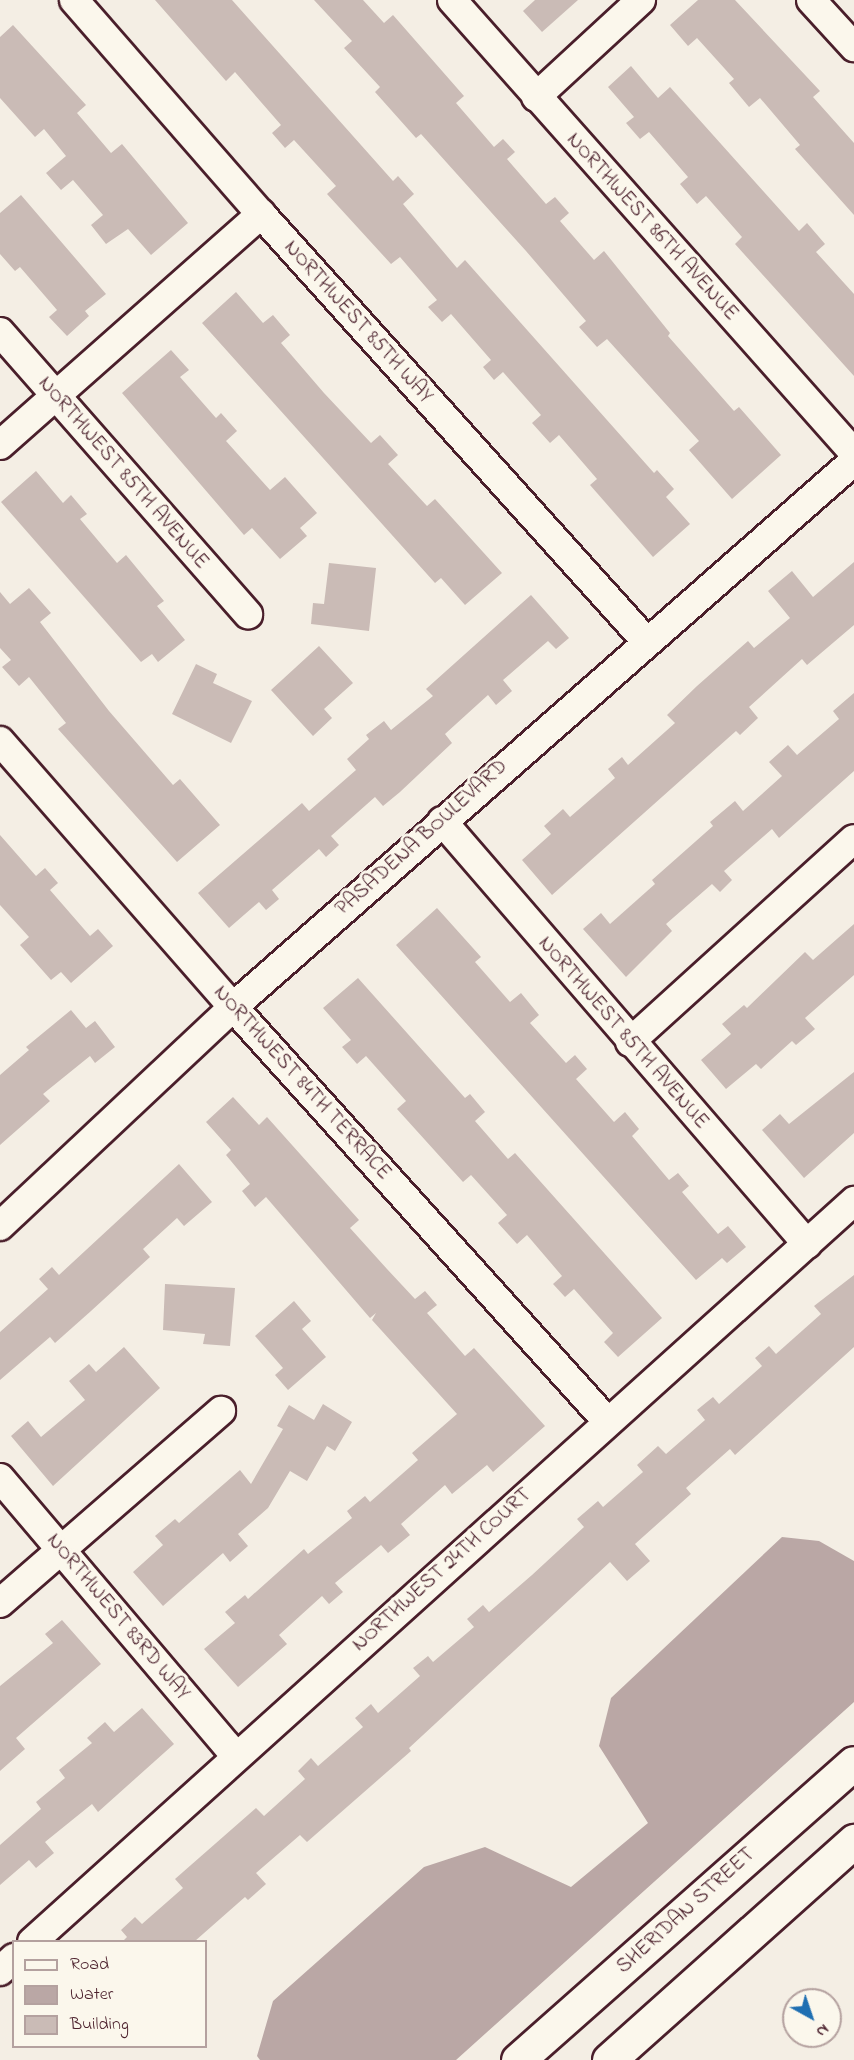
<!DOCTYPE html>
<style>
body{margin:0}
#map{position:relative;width:854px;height:2060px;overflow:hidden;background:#f4eee4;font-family:"Indie Flower",sans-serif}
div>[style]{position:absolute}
.water>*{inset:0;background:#baa7a5}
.building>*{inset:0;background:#cabbb6}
.roads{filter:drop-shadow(2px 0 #4a1f2b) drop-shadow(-2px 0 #4a1f2b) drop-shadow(0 2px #4a1f2b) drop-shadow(0 -2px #4a1f2b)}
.minor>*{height:28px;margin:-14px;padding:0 14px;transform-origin:14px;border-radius:14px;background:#fbf7ec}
.major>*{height:33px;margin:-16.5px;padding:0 16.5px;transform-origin:16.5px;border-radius:16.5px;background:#fbf7ec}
span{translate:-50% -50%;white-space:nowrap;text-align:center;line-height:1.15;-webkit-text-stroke:6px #fbf7ec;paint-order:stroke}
.street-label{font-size:21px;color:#4a1f2b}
.legend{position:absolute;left:12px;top:1940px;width:195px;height:108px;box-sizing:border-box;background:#fbf7ec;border:2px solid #b4a19f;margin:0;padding:8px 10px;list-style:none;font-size:18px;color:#4a1f2b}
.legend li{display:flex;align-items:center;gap:12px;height:30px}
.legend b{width:30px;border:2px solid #b4a19f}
.north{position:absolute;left:782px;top:1988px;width:60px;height:60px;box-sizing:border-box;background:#fbf7ec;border:2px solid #b4a19f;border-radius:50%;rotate:140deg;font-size:16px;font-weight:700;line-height:24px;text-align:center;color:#4a1f2b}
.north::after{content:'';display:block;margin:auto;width:21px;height:27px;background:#1f6fb2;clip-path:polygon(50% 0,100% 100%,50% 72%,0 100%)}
</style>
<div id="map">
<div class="water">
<div style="clip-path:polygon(782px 1537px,819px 1541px,854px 1561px,854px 1702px,456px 2060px,260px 2060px,257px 2056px,273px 2001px,424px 1867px,485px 1847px,571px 1887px,648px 1823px,599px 1746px,611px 1698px)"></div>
</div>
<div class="building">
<div style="clip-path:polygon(155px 0,232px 0,393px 181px,398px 176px,414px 194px,403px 204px,457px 268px,465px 260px,654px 473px,657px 470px,674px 489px,666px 497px,690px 524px,653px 557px,590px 485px,597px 479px,559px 435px,550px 443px,532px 423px,541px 415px,503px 372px,494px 380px,483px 367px,491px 360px,451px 314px,442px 322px,428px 307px,437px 300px,400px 257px,391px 264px,327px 194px,336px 186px,294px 140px,285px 148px,272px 133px,281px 125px,235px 72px,226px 81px)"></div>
<div style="clip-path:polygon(314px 0,363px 0,384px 23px,393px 15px,464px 96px,456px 103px,494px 147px,503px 139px,515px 152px,507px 159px,546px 204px,555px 197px,569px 213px,560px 221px,594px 260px,604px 251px,670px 333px,668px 336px,734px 411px,739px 407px,781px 455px,732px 499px,689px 450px,699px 441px,607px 339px,597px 347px,579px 327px,586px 321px,526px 251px,421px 134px,416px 138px,375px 92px,380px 87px,344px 48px,352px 41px)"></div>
<div style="clip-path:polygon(535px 0,578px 0,542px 32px,523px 11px)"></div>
<div style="clip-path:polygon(698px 0,735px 0,820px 91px,813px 97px,854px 143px,854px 215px,795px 149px,800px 145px,760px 98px,749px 107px,729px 83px,734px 79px,697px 38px,688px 46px,670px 25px)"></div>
<div style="clip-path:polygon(13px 25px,86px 105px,77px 113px,111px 153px,122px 144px,188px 223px,151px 255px,128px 229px,106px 244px,91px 225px,103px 215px,73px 180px,61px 190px,46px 173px,66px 156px,44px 129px,35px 137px,0 98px,0 37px)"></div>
<div style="clip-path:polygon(631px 66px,658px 98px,670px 87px,799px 231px,807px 223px,825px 244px,816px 252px,854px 294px,854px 376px,735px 244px,742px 237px,706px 196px,697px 204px,680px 184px,688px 177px,649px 132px,640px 139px,626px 123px,634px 117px,608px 87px)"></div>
<div style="clip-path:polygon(21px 195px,106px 294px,85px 311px,89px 316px,67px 336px,49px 317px,57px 310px,20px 267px,15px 271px,0 254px,0 213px)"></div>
<div style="clip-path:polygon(236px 292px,263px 323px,273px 315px,290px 335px,281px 343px,324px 393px,371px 443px,380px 435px,398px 455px,388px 464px,427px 506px,435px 499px,502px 573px,465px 605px,441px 578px,435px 583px,202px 323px)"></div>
<div style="clip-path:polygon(171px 350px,189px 370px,180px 377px,216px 418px,221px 413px,237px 431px,226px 441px,270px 490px,285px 477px,317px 513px,300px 528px,307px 536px,280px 559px,252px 528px,244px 535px,122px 393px)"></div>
<div style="clip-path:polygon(36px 471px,63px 503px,71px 495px,87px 514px,80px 519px,117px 563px,126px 555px,164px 601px,157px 606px,185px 640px,158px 662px,152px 654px,141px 662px,1px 502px)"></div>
<div style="clip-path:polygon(854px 562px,854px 625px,807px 665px,802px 659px,749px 707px,758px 718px,740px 735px,736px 731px,552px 895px,522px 860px,551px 834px,544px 826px,563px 809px,570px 817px,615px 778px,608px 769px,622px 757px,628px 765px,675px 723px,667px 715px,697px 686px,748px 641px,754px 648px,790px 618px,768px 591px,792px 571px,813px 597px)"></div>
<div style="clip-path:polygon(329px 563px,376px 568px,369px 631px,311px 624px,313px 603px,324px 604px)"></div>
<div style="clip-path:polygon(29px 588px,51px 613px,40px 622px,109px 711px,173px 785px,180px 779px,220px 825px,177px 862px,58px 729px,66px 723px,29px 677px,19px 686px,2px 667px,11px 660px,0 648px,0 592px,10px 604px)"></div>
<div style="clip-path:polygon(531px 595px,569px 638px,556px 649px,548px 641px,503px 680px,512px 691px,496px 705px,488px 695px,445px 734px,452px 743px,400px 792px,383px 806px,375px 797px,331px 836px,339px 845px,326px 857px,319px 849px,272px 890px,279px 899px,266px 910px,259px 902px,229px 928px,198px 893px,302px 803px,309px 811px,356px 770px,347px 759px,369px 739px,366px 735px,384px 721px,391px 730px,433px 696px,426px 689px)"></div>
<div style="clip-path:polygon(319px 646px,353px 683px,324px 709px,332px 718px,313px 736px,271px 690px)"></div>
<div style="clip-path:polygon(196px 664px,217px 674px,213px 683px,252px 701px,231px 743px,172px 714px)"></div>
<div style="clip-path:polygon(854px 693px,854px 771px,779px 838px,772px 829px,724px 871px,732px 880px,720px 892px,712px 884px,666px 924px,672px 931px,626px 977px,583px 929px,601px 913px,610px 924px,655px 884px,652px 880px,713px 826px,710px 822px,735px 801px,743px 811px,782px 776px,769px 762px,788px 745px,797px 755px,839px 719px,833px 711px)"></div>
<div style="clip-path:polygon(0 835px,36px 876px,45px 868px,58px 883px,50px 890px,90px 936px,98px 929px,113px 946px,71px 983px,61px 972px,51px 980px,20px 945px,29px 937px,0 905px)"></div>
<div style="clip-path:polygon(437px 908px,481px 957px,475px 962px,510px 1002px,521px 993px,539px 1015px,530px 1023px,566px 1063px,575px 1055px,587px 1069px,576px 1079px,614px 1122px,625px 1112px,639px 1129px,632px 1136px,669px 1180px,678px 1173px,689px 1186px,682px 1192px,718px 1234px,728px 1226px,746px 1247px,727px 1263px,722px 1258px,696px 1280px,396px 945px)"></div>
<div style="clip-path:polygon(854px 924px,854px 975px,805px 1018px,815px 1029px,796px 1045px,792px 1041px,761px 1069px,756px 1064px,726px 1089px,701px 1060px,731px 1034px,722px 1024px,744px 1005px,747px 1008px,805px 952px,813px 960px)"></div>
<div style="clip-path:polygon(358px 978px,465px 1098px,470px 1094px,485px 1112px,475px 1121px,508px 1159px,515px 1153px,662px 1318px,618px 1357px,604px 1342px,613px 1333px,574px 1289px,565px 1297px,553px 1284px,562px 1276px,527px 1235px,517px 1244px,498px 1223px,507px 1215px,471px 1175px,463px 1182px,397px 1109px,406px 1101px,366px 1056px,357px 1064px,342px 1047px,351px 1040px,323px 1008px)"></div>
<div style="clip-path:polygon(71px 1010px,86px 1028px,95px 1021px,115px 1047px,95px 1063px,90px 1056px,43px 1094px,50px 1101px,0 1145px,0 1075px,29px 1050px,26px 1047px)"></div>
<div style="clip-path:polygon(854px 1072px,854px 1133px,804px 1178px,762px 1130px,780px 1114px,789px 1124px)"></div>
<div style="clip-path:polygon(233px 1097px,259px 1125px,267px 1117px,359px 1220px,350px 1228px,387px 1269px,415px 1299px,425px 1291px,437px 1305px,427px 1313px,465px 1356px,474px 1348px,545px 1426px,493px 1472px,487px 1465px,452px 1494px,445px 1485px,401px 1524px,410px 1535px,388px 1553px,381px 1545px,335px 1583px,343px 1592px,329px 1604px,322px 1596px,279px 1635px,287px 1644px,238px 1687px,204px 1649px,235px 1623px,225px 1612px,245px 1595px,248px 1599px,304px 1549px,308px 1554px,352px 1518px,347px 1511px,365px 1496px,370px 1502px,418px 1460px,412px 1453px,457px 1414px,372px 1320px,376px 1313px,370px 1318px,266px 1197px,255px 1207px,242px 1191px,250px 1184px,226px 1155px,231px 1150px,206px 1122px)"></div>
<div style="clip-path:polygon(179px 1164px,212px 1202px,184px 1226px,177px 1218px,143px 1249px,150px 1257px,91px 1311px,55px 1343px,50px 1337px,0 1380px,0 1332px,48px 1289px,39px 1279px,52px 1267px,59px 1275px)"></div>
<div style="clip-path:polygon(854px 1275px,854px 1347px,735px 1455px,730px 1449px,686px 1488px,691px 1494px,635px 1544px,650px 1561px,627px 1581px,610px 1562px,409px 1748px,411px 1751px,307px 1842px,300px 1835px,256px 1873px,266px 1884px,248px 1900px,245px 1897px,195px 1941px,123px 1941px,127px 1937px,121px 1930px,135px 1917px,142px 1924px,183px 1888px,175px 1879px,256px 1808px,264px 1816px,305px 1779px,298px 1771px,311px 1758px,318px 1766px,363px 1727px,355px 1718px,371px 1704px,378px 1713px,420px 1676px,413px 1668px,428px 1656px,433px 1662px,474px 1627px,467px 1619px,483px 1605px,489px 1612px,532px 1575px,584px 1527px,577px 1519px,598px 1501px,603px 1507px,643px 1472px,637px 1465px,658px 1446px,666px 1454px,705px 1420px,697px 1410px,713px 1397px,719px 1404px,762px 1366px,755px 1358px,769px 1346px,776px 1354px,821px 1314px,814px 1306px)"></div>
<div style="clip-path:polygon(165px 1284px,235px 1288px,230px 1346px,203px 1344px,205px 1334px,163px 1330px)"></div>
<div style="clip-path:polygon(294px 1301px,311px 1321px,302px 1329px,326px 1357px,288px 1390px,275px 1375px,283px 1368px,255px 1336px)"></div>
<div style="clip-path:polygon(124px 1347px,160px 1388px,53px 1486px,11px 1436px,28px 1421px,41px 1437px,85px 1400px,69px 1381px,89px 1364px,96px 1372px)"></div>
<div style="clip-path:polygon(323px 1404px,352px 1422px,335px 1451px,327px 1446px,307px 1481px,290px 1471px,268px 1508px,238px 1534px,248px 1546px,230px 1562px,223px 1553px,163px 1606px,133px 1572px,163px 1545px,155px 1536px,175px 1519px,179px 1523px,240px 1470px,251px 1484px,283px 1429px,277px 1426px,289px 1405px,314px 1420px)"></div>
<div style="clip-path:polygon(62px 1620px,101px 1664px,16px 1738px,25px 1749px,0 1771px,0 1686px,53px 1643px,45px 1634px)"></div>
<div style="clip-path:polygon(142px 1708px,174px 1744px,98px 1812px,92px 1804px,45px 1842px,54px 1853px,36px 1868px,29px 1860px,0 1885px,0 1845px,41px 1809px,36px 1802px,65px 1778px,59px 1770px,92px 1743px,87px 1738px,105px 1722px,114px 1732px)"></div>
</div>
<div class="roads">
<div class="minor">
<div style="left:74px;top:0;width:284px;rotate:48.9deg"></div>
<div style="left:261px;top:214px;width:575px;rotate:47.96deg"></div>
<div style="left:452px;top:0;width:606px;rotate:48.41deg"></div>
<div style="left:811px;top:0;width:64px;rotate:47.5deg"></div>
<div style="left:536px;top:97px;width:143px;rotate:-42.7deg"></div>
<div style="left:0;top:332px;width:376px;rotate:48.7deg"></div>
<div style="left:0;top:445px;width:349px;rotate:-41.5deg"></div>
<div style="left:0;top:741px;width:354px;rotate:48.8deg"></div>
<div style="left:233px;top:1007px;width:558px;rotate:47.91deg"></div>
<div style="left:442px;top:821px;width:559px;rotate:49.21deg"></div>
<div style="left:630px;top:1042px;width:302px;rotate:-42.2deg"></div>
<div style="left:0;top:1226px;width:320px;rotate:-43.2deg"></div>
<div style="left:233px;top:1007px;width:827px;rotate:-41.32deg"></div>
<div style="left:0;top:1478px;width:365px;rotate:49.7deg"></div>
<div style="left:0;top:1603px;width:293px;rotate:-41deg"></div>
<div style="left:32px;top:1942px;width:1107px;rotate:-42.03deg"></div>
<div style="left:0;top:1971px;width:19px;rotate:-43deg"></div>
</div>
<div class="major">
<div style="left:518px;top:2060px;width:448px;rotate:-41.5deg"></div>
<div style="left:609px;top:2060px;width:329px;rotate:-41.8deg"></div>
</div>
</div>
<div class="street-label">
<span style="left:652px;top:227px;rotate:48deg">NORTHWEST 86TH AVENUE</span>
<span style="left:358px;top:322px;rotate:48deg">NORTHWEST 85TH WAY</span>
<span style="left:123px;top:473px;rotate:49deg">NORTHWEST 85TH AVENUE</span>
<span style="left:422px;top:838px;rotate:-42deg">PASADENA BOULEVARD</span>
<span style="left:623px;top:1033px;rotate:49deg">NORTHWEST 85TH AVENUE</span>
<span style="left:302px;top:1083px;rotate:48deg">NORTHWEST 84TH TERRACE</span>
<span style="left:442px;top:1570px;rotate:-42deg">NORTHWEST 24TH COURT</span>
<span style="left:118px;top:1617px;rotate:50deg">NORTHWEST 83RD WAY</span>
<span style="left:686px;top:1911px;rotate:-42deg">SHERIDAN STREET</span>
</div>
<ul class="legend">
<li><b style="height:8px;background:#fbf7ec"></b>Road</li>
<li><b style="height:16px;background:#baa7a5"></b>Water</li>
<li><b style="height:16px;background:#cabbb6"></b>Building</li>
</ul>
<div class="north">N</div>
</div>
